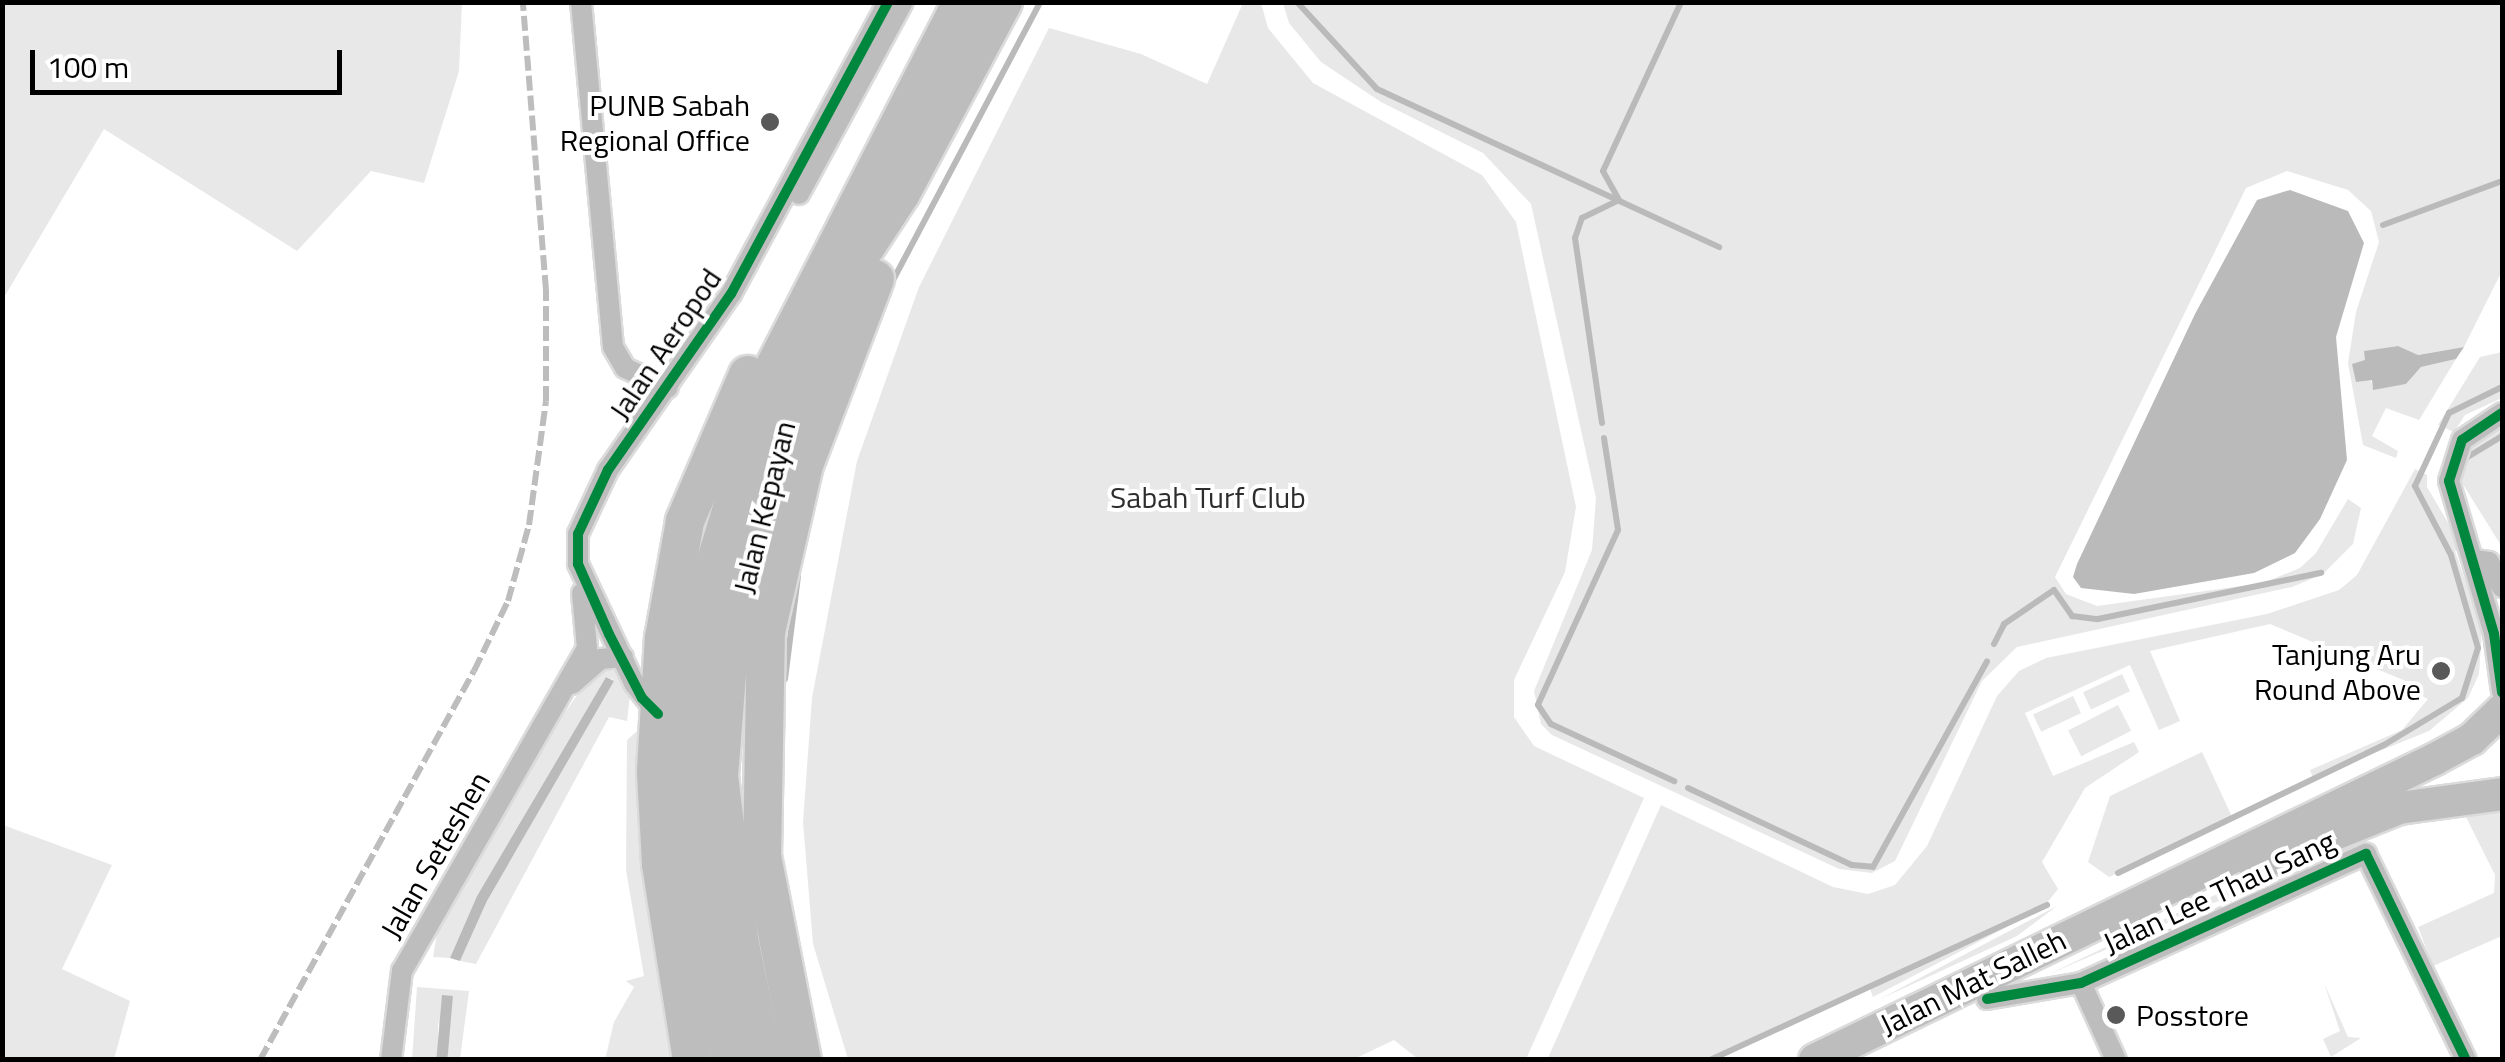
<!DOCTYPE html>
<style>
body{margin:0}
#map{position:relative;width:2505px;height:1062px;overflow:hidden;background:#fff;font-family:"Titillium Web",sans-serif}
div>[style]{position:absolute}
.green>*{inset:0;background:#e8e8e8;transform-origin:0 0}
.water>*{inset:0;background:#bababa;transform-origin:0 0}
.stream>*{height:6px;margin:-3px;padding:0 3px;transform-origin:3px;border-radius:3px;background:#bababa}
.roads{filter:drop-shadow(2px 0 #dbdbdb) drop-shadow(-2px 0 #dbdbdb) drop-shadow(0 2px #dbdbdb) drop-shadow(0 -2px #dbdbdb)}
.street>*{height:20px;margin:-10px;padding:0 10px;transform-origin:10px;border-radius:10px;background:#bdbdbd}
.primary>*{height:32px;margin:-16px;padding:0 16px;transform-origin:16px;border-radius:16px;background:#bdbdbd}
.highway>*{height:38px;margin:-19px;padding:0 19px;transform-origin:19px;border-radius:19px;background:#bdbdbd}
.rail>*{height:6px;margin-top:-3px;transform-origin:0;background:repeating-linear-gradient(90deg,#bdbdbd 0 15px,transparent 0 20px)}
.cycleway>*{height:10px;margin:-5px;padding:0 5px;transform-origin:5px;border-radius:5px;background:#00873e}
.dots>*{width:28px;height:28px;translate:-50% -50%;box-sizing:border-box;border:5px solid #fff;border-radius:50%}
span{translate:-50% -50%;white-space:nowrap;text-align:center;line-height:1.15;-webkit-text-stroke:8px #fff;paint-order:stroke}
.poi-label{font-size:30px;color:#000}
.right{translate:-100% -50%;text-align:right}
.left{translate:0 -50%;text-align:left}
.street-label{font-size:30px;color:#000}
.park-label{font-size:30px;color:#2d2d2d}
.frame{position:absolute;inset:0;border:5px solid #000;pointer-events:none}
.scale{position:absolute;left:30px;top:50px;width:312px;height:45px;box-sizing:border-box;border:5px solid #000;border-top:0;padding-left:12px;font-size:30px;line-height:35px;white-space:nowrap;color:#000;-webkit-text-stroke:8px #fff;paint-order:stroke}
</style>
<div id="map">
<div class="green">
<div style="clip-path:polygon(3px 2px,462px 3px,459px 71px,424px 183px,371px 171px,297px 251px,104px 129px,3px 299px)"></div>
<div style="clip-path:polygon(1243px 3px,1261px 3px,1268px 28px,1313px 83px,1482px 175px,1516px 222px,1576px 507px,1565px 572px,1514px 680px,1514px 717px,1534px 746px,1644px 798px,1526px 1059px,1418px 1059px,1394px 1040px,1352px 1060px,848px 1059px,813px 944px,803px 822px,812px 698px,857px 461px,919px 287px,1049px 28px,1141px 54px,1207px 84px)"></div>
<div style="clip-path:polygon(1283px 3px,2502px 3px,2502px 271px,2464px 347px,2417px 355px,2398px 346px,2365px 351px,2373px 389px,2406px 384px,2421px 367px,2456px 359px,2419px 420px,2386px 408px,2372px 436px,2398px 451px,2396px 458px,2363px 445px,2348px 363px,2356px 312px,2379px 242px,2371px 211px,2348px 190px,2287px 171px,2246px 188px,2055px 577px,2066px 594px,2097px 606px,2263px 583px,2300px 568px,2316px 553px,2348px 499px,2361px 508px,2353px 544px,2323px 574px,2292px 587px,2017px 647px,1982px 681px,1895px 861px,1872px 873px,1839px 869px,1552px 735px,1541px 724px,1534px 691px,1592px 550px,1596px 498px,1531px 204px,1483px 153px,1381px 102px,1321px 62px,1289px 23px)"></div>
<div style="clip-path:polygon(2502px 352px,2502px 398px,2465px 415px,2454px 432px,2438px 425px,2480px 357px)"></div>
<div style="clip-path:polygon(2502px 423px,2502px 547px,2459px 478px,2465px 450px)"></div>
<div style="clip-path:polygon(2415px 469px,2427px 475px,2427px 487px,2463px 548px,2455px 551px,2482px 629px,2479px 674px,2468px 698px,2429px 731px,2313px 778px,2310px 770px,2402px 730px,2428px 699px,2411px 691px,2415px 685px,2270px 624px,2150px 651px,2180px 721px,2159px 730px,2130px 665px,2025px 713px,2053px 776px,2134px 742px,2139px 752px,2085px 788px,2042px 862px,2058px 889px,2043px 908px,1873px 997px,1869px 986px,1713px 1059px,1547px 1060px,1661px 805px,1833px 887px,1868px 894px,1895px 885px,1927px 846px,1997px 696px,2019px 671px,2046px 658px,2267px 614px,2339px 590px,2357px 575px)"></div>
<div style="clip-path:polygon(623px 665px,631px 687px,627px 721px,609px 717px,476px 964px,460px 961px,487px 901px,614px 680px,606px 677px,477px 896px,450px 958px,433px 957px,438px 928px,546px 739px,597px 667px)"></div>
<div style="left:2122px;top:674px;width:19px;height:43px;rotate:65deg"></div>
<div style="left:2073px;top:696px;width:19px;height:44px;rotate:65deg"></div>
<div style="left:2118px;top:705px;width:29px;height:56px;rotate:63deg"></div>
<div style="clip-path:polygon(644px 725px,673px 1059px,605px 1060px,614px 1022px,634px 987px,626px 981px,644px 976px,626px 870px,627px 740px)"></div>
<div style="clip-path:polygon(2202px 752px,2233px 819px,2109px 877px,2088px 862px,2110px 796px)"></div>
<div style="clip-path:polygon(2502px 803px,2502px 936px,2433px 966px,2418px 927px,2494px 893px,2495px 875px,2465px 815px,2383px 830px,2047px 975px,2377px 818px)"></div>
<div style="clip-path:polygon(3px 825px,112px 865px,62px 969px,130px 1001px,114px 1059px,3px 1059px)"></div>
<div style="clip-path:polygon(2057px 906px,2017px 936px,1878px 1000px)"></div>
<div style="clip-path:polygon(2324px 983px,2348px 1037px,2361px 1038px,2331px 1057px,2323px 1039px,2340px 1031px)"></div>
<div style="clip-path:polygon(417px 987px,469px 991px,460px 1059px,449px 1059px,438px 1021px,439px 1059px,412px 1060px)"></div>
</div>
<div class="water">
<div style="clip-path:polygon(2290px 190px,2348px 211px,2364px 243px,2336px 337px,2347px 460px,2320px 519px,2295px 553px,2254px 573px,2134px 594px,2081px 588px,2073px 577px,2077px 564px,2195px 314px,2257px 200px)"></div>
<div style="clip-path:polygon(2398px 346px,2418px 355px,2464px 347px,2456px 359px,2421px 367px,2406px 384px,2373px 390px,2372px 380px,2356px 382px,2352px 364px,2365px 360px,2364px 351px)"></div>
<div style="clip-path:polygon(606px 677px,614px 681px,487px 901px,460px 961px,450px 958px,477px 896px)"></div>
<div style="left:442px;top:995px;width:11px;height:64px;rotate:5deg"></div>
</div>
<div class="stream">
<div style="left:1297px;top:2px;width:118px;rotate:47.4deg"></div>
<div style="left:1377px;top:89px;width:377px;rotate:24.8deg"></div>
<div style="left:2383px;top:225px;width:127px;rotate:-20.3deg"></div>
<div style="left:891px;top:284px;width:319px;rotate:-62.1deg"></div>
<div style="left:1602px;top:423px;width:187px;rotate:-98.3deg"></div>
<div style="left:1575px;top:238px;width:21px;rotate:-71deg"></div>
<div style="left:1582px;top:218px;width:41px;rotate:-25.9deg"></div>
<div style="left:1619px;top:200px;width:33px;rotate:-119deg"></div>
<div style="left:1603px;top:171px;width:186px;rotate:-65.2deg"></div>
<div style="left:1604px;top:438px;width:93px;rotate:81.3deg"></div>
<div style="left:1618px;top:530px;width:192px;rotate:114.6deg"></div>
<div style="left:1538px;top:705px;width:23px;rotate:56deg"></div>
<div style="left:1551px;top:724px;width:136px;rotate:24.9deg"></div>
<div style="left:2466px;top:458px;width:42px;rotate:-31.4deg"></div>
<div style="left:1994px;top:644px;width:22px;rotate:-63deg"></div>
<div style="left:2004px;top:624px;width:60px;rotate:-34.2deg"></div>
<div style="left:2054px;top:590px;width:32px;rotate:55deg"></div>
<div style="left:2072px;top:616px;width:26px;rotate:7deg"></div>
<div style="left:2098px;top:619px;width:228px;rotate:-11.7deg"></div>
<div style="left:785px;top:679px;width:104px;rotate:-82.8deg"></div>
<div style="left:1688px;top:788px;width:181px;rotate:25.2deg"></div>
<div style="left:1852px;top:865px;width:21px;rotate:5deg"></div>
<div style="left:1873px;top:867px;width:235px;rotate:-61deg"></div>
<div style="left:2118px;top:873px;width:295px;rotate:-25.7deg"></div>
<div style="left:2384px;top:745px;width:91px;rotate:-31.1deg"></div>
<div style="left:2462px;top:698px;width:52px;rotate:-72.3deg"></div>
<div style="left:2478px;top:648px;width:97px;rotate:-106.2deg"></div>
<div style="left:2451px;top:555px;width:78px;rotate:-117.6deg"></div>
<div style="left:2415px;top:486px;width:81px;rotate:-65deg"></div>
<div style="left:2449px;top:413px;width:59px;rotate:-26.1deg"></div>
<div style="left:1710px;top:1060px;width:371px;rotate:-24.7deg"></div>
</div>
<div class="roads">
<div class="street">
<div style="left:581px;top:2px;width:346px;rotate:84.7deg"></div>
<div style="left:613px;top:347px;width:24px;rotate:60deg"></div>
<div style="left:625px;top:368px;width:47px;rotate:24.9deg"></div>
<div style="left:799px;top:194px;width:218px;rotate:-61.6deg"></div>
<div style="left:2502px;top:413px;width:48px;rotate:146deg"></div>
<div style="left:2462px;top:440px;width:43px;rotate:107.6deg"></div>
<div style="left:2449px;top:481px;width:159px;rotate:73.6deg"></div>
<div style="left:2494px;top:634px;width:59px;rotate:82.1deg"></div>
<div style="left:2475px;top:560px;width:14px;rotate:8deg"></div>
<div style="left:2489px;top:562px;width:28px;rotate:63deg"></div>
<div style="left:572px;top:684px;width:38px;rotate:-41deg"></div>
<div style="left:601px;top:659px;width:22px;rotate:-5deg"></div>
<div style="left:658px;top:714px;width:39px;rotate:-128deg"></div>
<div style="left:634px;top:683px;width:132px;rotate:-115.2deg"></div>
<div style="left:578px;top:564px;width:30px;rotate:-90deg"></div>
<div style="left:578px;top:534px;width:71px;rotate:-64.9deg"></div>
<div style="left:608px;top:470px;width:215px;rotate:-55.1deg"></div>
<div style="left:731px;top:294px;width:332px;rotate:-61.7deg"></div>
<div style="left:2081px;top:983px;width:85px;rotate:65.6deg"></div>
<div style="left:1987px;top:999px;width:95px;rotate:-9.7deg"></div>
<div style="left:2081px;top:983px;width:313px;rotate:-24.4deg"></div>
<div style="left:2366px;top:854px;width:229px;rotate:64.1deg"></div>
<div style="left:391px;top:1060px;width:90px;rotate:-83deg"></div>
<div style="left:402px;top:971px;width:372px;rotate:-60.2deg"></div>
<div style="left:587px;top:648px;width:55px;rotate:-95.2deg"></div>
</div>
<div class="primary">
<div style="left:2255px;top:866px;width:155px;rotate:-21.9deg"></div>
<div style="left:2399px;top:808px;width:104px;rotate:-7.7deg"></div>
<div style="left:1815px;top:1060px;width:689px;rotate:-25.9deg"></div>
<div style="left:2435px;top:759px;width:42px;rotate:-28.4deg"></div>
<div style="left:2472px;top:739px;width:42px;rotate:-44deg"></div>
</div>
<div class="highway">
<div style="left:692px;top:1060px;width:198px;rotate:-99deg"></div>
<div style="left:661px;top:864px;width:93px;rotate:-93.1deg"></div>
<div style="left:656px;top:771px;width:133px;rotate:-86.6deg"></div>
<div style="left:664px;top:638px;width:119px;rotate:-79.8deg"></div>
<div style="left:685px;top:521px;width:159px;rotate:-66.7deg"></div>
<div style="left:731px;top:1060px;width:129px;rotate:-102.1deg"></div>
<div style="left:704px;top:934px;width:159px;rotate:-94.7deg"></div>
<div style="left:691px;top:776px;width:109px;rotate:-87.9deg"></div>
<div style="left:695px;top:667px;width:91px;rotate:-79.9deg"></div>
<div style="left:711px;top:577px;width:220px;rotate:-73.1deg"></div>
<div style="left:775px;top:366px;width:409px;rotate:-62.8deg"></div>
<div style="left:764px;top:1060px;width:124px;rotate:-101.7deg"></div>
<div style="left:739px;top:939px;width:164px;rotate:-97deg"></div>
<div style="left:719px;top:776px;width:102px;rotate:-85.5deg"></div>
<div style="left:727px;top:674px;width:150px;rotate:-79.7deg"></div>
<div style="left:754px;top:526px;width:104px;rotate:-74.4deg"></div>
<div style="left:782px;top:426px;width:179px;rotate:-65.9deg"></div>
<div style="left:855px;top:263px;width:84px;rotate:-56.7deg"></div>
<div style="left:901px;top:193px;width:217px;rotate:-61.9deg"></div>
<div style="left:802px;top:1060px;width:207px;rotate:-101.1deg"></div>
<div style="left:762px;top:857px;width:225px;rotate:-89deg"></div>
<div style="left:766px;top:632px;width:171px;rotate:-77.2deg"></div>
<div style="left:804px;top:465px;width:199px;rotate:-69.1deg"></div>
</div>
</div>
<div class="rail">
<div style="left:260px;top:1060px;width:444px;rotate:-61.2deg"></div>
<div style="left:474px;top:671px;width:78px;rotate:-64.1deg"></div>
<div style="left:508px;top:601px;width:79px;rotate:-74.6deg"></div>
<div style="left:529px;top:525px;width:125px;rotate:-82.2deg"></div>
<div style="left:546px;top:401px;width:111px;rotate:-90deg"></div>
<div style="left:546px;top:290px;width:289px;rotate:-94.6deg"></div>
</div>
<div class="cycleway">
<div style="left:2502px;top:413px;width:48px;rotate:146deg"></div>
<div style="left:2462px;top:440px;width:43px;rotate:107.6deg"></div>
<div style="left:2449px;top:481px;width:159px;rotate:73.6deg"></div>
<div style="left:2494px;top:634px;width:59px;rotate:82.1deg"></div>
<div style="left:658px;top:714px;width:23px;rotate:-135deg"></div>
<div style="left:642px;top:698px;width:72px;rotate:-117.3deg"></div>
<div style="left:609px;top:634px;width:77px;rotate:-113.9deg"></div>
<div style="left:578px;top:564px;width:30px;rotate:-90deg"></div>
<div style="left:578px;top:534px;width:71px;rotate:-64.9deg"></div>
<div style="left:608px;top:470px;width:215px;rotate:-55.1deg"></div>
<div style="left:731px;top:294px;width:332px;rotate:-61.7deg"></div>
<div style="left:1987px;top:999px;width:95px;rotate:-9.7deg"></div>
<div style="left:2081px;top:983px;width:313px;rotate:-24.4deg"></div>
<div style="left:2366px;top:854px;width:229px;rotate:64.1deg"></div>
</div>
<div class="dots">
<div style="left:770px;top:122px;background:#595959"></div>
<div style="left:2441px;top:671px;background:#595959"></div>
<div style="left:2116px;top:1015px;background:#595959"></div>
</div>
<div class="poi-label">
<span class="right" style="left:750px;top:122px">PUNB Sabah<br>Regional Office</span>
<span class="right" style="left:2421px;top:671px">Tanjung Aru<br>Round Above</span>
<span class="left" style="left:2136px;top:1015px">Posstore</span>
</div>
<div class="street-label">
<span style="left:665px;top:344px;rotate:-56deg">Jalan Aeropod</span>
<span style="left:764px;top:507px;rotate:-76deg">Jalan Kepayan</span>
<span style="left:435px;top:855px;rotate:-60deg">Jalan Seteshen</span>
<span style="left:2219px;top:892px;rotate:-25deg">Jalan Lee Thau Sang</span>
<span style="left:1973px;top:982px;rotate:-26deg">Jalan Mat Salleh</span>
</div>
<div class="park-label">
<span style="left:1208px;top:497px">Sabah Turf Club</span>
</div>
<div class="frame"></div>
<div class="scale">100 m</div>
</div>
